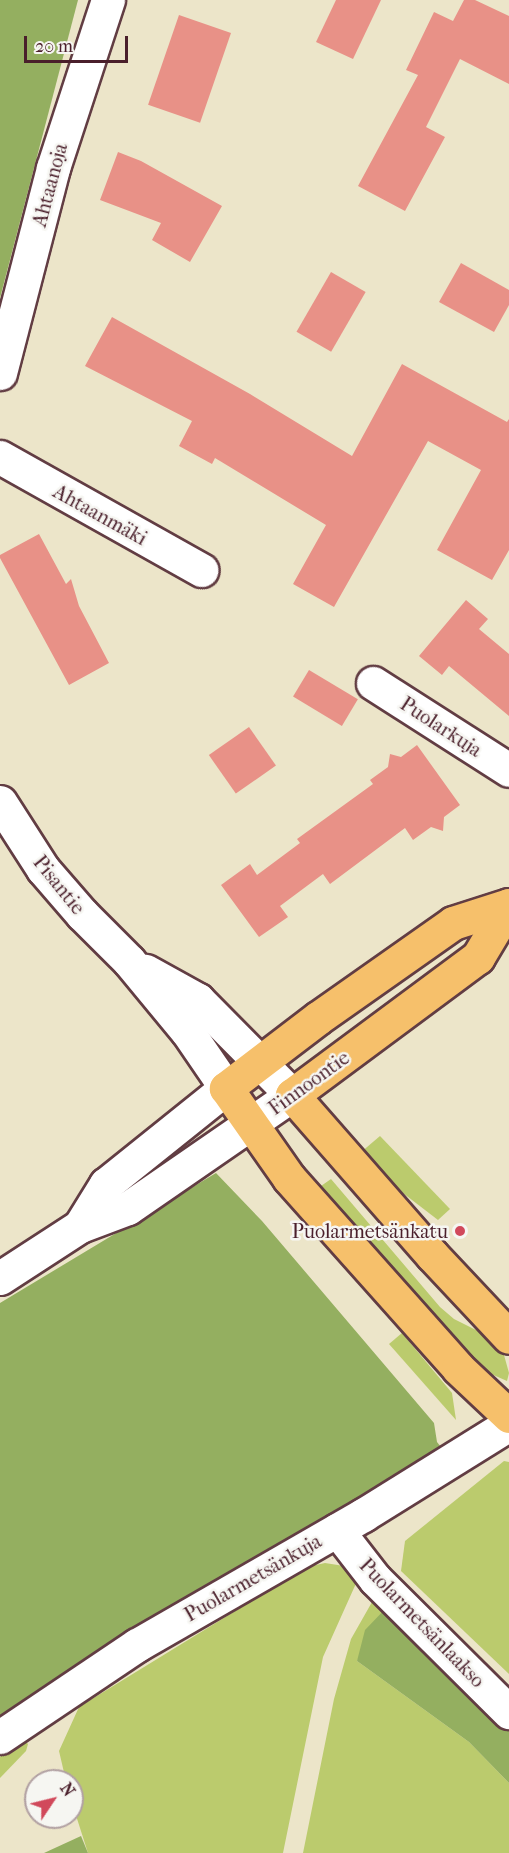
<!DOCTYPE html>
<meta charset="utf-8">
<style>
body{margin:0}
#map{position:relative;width:509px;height:1853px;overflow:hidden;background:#ece5c9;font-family:"IM FELL French Canon",serif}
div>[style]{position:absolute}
.green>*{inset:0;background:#bbcb6d}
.forest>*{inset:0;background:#94af60}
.building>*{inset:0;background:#e89187;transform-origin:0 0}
.roads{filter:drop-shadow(2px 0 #623d43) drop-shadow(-2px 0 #623d43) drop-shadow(0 2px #623d43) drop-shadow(0 -2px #623d43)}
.minor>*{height:33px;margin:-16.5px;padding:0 16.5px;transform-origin:16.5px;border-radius:16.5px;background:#fff}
.major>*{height:33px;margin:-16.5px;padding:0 16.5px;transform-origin:16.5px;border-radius:16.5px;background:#f6c06b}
.dots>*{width:16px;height:16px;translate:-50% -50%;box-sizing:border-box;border:3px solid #f6f6f2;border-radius:50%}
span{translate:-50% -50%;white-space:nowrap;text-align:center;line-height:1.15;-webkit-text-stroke:5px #f6f6f2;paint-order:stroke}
.street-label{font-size:20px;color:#4a1f2b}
.poi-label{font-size:20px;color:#4a1f2b}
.right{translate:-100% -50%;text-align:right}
.north{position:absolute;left:24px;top:1769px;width:60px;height:60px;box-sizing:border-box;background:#f6f6f2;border:2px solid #b1a0a2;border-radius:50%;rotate:55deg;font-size:16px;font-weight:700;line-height:24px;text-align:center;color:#4a1f2b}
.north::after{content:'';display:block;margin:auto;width:21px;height:27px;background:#d1495b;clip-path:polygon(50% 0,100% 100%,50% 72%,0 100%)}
.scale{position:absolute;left:24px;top:36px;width:104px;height:27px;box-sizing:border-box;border:3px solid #4a1f2b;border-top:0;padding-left:8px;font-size:18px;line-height:21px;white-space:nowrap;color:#4a1f2b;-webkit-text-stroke:4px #f6f6f2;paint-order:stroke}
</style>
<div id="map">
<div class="green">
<div style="clip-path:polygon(380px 1136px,450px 1209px,438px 1220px,386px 1180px,360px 1153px)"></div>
<div style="clip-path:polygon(331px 1179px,440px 1307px,454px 1319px,482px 1333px,495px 1344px,504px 1355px,509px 1373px,507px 1381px,489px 1373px,472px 1358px,438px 1323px,321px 1186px)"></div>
<div style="clip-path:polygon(402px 1333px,452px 1393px,456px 1420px,389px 1344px)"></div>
<div style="clip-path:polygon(504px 1461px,509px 1462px,509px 1674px,401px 1571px,405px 1541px)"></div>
<div style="clip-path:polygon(325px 1563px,344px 1566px,358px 1579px,323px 1657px,283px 1853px,88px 1853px,72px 1803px,72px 1781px,66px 1781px,59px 1751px,79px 1707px,307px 1567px)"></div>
<div style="clip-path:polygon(376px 1595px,388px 1606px,357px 1661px,469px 1742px,509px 1783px,509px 1853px,303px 1853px,334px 1699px,351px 1639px)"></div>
<div style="clip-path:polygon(18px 1741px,25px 1741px,28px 1744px,26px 1751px,0 1778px,0 1757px)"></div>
</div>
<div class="forest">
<div style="clip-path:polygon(0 0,78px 0,0 298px)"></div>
<div style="clip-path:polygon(216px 1173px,262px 1221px,434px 1423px,437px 1442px,444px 1451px,153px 1622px,0 1717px,0 1303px)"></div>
<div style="clip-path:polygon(388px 1606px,509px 1722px,509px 1783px,469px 1742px,357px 1661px,365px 1630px)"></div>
<div style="clip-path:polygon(81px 1836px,88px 1853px,44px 1853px)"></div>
</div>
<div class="building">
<div style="clip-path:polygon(336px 0,381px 0,353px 59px,316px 42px)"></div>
<div style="clip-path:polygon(464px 0,475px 0,509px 16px,509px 84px,460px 59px,426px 127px,445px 137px,405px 211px,358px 186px,418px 75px,406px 70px,434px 12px,453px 21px)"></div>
<div style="left:179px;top:15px;width:55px;height:95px;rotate:19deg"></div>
<div style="clip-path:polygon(118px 152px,141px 161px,222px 206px,190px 262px,152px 240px,161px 223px,100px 200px)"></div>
<div style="clip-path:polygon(461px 263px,509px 290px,509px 305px,494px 332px,439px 302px)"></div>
<div style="left:331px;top:272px;width:40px;height:69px;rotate:30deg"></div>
<div style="clip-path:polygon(112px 317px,250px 394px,352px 456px,402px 364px,507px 422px,509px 419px,509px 550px,492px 580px,437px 550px,481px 470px,428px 441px,334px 607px,293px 584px,326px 525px,215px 458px,212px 464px,179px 446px,192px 421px,85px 366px)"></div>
<div style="clip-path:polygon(39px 534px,66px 584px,71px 579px,79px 606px,109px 663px,69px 685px,0 558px,0 555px)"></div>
<div style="clip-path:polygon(466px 600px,488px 619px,479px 629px,509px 654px,509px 716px,449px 666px,442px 675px,419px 656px)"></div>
<div style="left:309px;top:670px;width:57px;height:31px;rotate:31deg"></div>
<div style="left:249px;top:727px;width:47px;height:49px;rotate:55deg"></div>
<div style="clip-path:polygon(417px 745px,460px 805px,444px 817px,443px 831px,431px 827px,413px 840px,405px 828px,330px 884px,323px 874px,280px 906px,288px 917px,259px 937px,221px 885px,250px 864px,257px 875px,300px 843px,297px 839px,373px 784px,370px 780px,388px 767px,390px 754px,401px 757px)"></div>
</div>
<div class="roads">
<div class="minor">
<div style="left:0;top:373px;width:212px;rotate:-75.5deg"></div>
<div style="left:53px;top:168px;width:177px;rotate:-71.9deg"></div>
<div style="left:0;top:457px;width:231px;rotate:29.3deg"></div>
<div style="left:373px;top:683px;width:161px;rotate:32.6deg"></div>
<div style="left:0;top:802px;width:80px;rotate:57.3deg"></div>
<div style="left:43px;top:869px;width:60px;rotate:49.1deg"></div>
<div style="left:82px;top:914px;width:66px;rotate:45deg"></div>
<div style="left:129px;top:961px;width:91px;rotate:50.4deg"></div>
<div style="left:187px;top:1031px;width:69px;rotate:55.6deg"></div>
<div style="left:226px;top:1088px;width:154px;rotate:141.3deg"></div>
<div style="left:106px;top:1184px;width:49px;rotate:121.8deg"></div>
<div style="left:0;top:1278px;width:95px;rotate:-33deg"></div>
<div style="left:80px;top:1226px;width:51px;rotate:-20.6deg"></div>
<div style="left:128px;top:1208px;width:199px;rotate:-34.6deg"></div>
<div style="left:292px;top:1095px;width:134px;rotate:-134.7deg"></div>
<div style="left:198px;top:1000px;width:60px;rotate:-150.9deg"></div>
<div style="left:337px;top:1530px;width:62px;rotate:52.2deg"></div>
<div style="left:375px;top:1579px;width:189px;rotate:44.8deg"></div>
<div style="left:0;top:1737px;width:165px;rotate:-33.9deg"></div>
<div style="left:137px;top:1645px;width:261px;rotate:-29.9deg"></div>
<div style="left:363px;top:1515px;width:172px;rotate:-31.9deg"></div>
</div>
<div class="major">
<div style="left:509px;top:905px;width:59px;rotate:162.2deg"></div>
<div style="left:453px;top:923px;width:165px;rotate:144.9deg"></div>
<div style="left:318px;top:1018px;width:116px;rotate:142.7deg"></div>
<div style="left:226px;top:1088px;width:110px;rotate:55deg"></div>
<div style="left:289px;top:1178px;width:254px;rotate:48.3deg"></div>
<div style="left:458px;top:1368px;width:70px;rotate:43.3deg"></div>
<div style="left:509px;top:905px;width:61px;rotate:120.8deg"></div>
<div style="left:478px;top:957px;width:232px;rotate:143.4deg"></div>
<div style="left:292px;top:1095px;width:213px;rotate:48.8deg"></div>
<div style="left:432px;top:1255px;width:112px;rotate:46.8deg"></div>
</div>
</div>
<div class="dots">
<div style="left:460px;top:1231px;background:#d1495b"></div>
</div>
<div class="street-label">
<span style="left:50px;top:185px;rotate:-75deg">Ahtaanoja</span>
<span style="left:100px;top:515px;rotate:29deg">Ahtaanmäki</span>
<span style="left:441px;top:727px;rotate:33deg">Puolarkuja</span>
<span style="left:59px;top:885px;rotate:51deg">Pisantie</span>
<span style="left:309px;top:1083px;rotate:-36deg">Finnoontie</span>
<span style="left:253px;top:1578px;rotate:-30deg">Puolarmetsänkuja</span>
<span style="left:422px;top:1623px;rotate:46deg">Puolarmetsänlaakso</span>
</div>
<div class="poi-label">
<span class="right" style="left:448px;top:1231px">Puolarmetsänkatu</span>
</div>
<div class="north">N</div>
<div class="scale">20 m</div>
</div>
